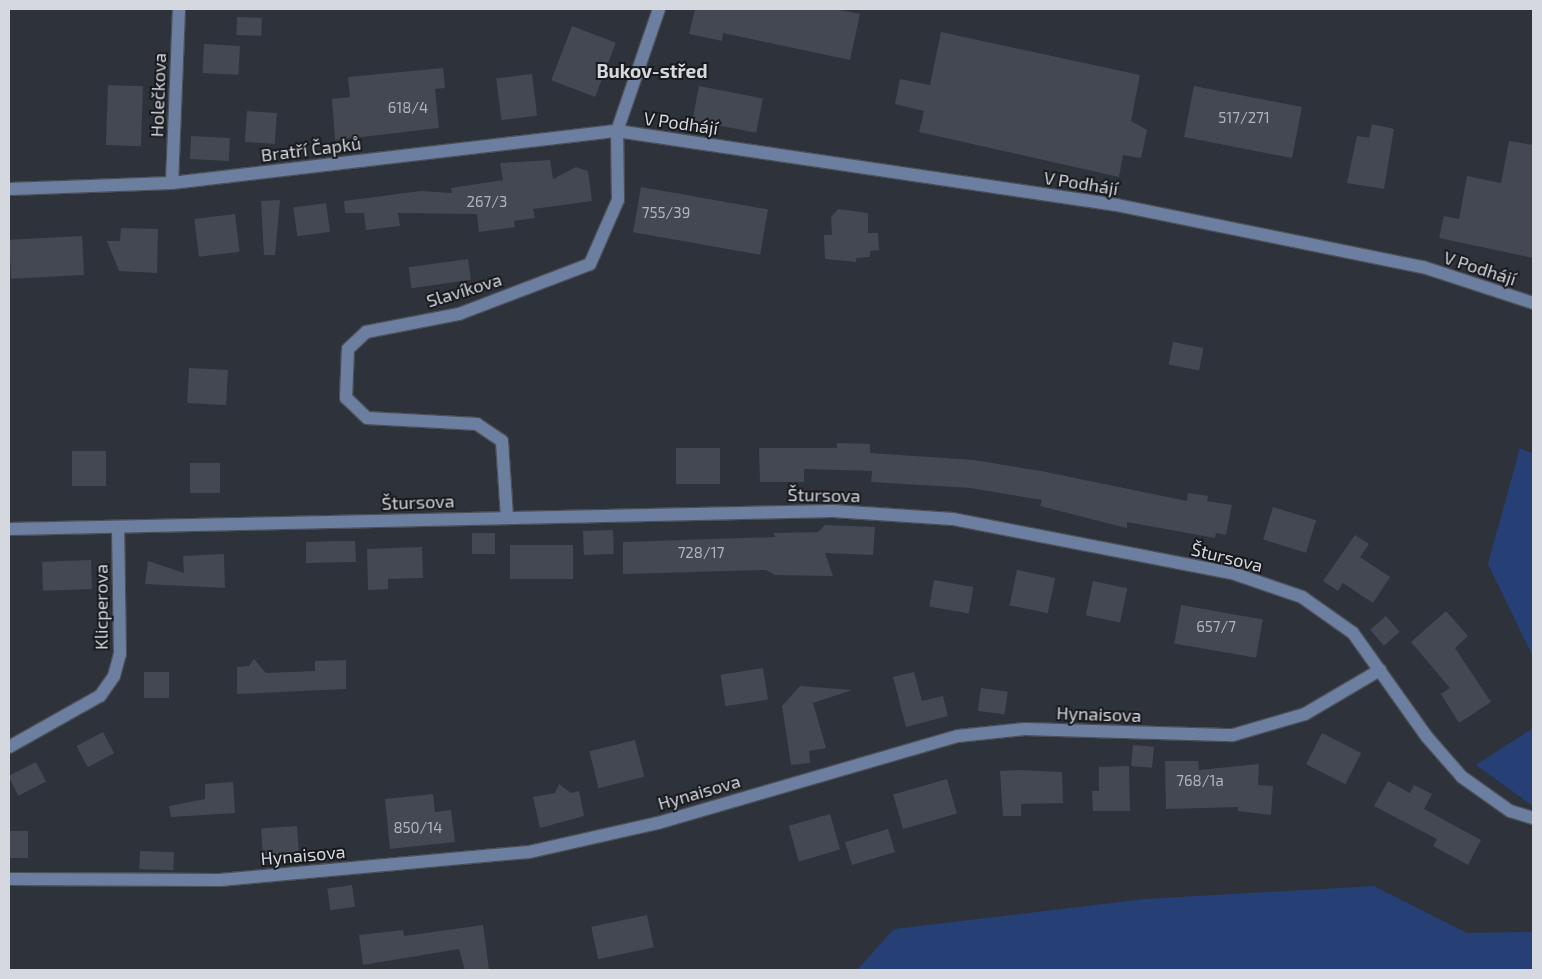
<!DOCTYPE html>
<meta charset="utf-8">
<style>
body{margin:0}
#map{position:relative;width:1542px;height:979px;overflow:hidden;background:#2d323b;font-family:"Exo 2",sans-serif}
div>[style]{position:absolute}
.green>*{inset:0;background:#264075}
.building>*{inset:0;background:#434852;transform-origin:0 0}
.roads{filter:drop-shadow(1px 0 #4b5058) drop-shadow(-1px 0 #4b5058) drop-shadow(0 1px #4b5058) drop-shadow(0 -1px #4b5058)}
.minor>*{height:12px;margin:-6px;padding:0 6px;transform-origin:6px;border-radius:6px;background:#6d7fa0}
span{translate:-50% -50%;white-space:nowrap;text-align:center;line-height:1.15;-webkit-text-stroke:4px #181a1e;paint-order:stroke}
.number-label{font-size:15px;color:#b0b4bb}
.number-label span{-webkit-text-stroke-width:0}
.street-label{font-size:18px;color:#d5d8de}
.neighbourhood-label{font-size:19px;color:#d5d8de;font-weight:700}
.frame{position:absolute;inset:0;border:10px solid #d5d8de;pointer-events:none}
</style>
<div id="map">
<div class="green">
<div style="clip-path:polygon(1520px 448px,1533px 454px,1533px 657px,1488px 564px)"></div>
<div style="clip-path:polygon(1533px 728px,1533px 806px,1476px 765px)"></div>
<div style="clip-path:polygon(1374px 886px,1467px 933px,1533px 932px,1533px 970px,857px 970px,894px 929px,1145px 899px)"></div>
</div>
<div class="building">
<div style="clip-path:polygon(695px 9px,835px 9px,860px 14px,850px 60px,723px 33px,722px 41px,689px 34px)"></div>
<div style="left:237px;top:17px;width:25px;height:18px;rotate:2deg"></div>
<div style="left:572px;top:26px;width:47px;height:58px;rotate:21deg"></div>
<div style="clip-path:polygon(941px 32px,1140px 75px,1131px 121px,1147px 130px,1141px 158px,1123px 155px,1119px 177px,919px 132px,924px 111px,895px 104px,900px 79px,930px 85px)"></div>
<div style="left:204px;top:44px;width:36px;height:29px;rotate:3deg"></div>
<div style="clip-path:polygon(443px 68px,445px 88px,435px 89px,439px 128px,335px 140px,332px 99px,350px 97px,348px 77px)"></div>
<div style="left:532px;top:74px;width:42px;height:36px;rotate:83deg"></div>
<div style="left:108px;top:85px;width:35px;height:60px;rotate:2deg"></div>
<div style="left:699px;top:86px;width:65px;height:35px;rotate:11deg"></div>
<div style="left:1194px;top:86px;width:110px;height:52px;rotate:11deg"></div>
<div style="left:247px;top:111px;width:30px;height:31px;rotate:4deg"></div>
<div style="clip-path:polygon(1372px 124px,1394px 129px,1384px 189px,1347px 183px,1357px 136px,1369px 138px)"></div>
<div style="left:191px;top:136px;width:39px;height:23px;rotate:3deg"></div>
<div style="clip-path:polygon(1509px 141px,1533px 145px,1533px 258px,1439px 238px,1444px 216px,1459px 219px,1467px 176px,1501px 183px)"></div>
<div style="clip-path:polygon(550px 160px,553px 179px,576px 167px,588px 171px,592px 201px,533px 209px,535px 218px,514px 221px,515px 227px,479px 232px,477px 214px,398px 213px,400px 226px,366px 230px,364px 213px,345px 213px,344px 201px,421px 191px,452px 193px,451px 188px,503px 180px,500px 163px)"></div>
<div style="left:641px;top:187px;width:129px;height:46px;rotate:10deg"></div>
<div style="clip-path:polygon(280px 200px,275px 255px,264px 255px,261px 201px)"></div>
<div style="left:326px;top:203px;width:29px;height:33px;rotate:82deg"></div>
<div style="clip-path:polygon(838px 209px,868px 213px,868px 233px,878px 233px,879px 250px,870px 251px,870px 257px,856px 258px,856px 262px,825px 259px,824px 235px,832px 235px,831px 217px)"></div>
<div style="left:235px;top:214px;width:38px;height:41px;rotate:83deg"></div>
<div style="clip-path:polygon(121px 228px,158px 229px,157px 273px,119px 271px,107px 241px,120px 241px)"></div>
<div style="left:82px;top:236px;width:39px;height:73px;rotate:87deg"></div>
<div style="left:468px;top:259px;width:21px;height:60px;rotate:82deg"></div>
<div style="left:1173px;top:342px;width:31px;height:23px;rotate:11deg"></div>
<div style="left:189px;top:368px;width:39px;height:35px;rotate:3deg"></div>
<div style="clip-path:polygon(837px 443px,870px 444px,870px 453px,974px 460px,1041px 471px,1187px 501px,1188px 493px,1208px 496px,1207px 501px,1232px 505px,1226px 535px,1216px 533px,1215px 538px,1127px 522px,1127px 528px,1040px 506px,1042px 500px,970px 488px,871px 482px,872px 471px,804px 469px,804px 482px,760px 482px,759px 448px,837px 448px)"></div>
<div style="left:676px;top:448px;width:44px;height:36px"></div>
<div style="left:72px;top:451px;width:34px;height:35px"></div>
<div style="left:190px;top:463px;width:30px;height:30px"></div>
<div style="left:1273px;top:507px;width:45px;height:34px;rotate:17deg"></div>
<div style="clip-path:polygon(825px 525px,875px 527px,873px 555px,825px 553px,833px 576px,775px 575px,766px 570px,623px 574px,623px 542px,775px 537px,774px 533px,818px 532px)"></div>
<div style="left:613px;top:530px;width:24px;height:30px;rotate:88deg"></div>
<div style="left:495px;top:533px;width:21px;height:23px;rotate:90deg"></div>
<div style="clip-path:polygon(1355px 535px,1369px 544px,1360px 557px,1390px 577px,1373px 603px,1343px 583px,1338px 591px,1323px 581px)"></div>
<div style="clip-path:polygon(335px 541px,355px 541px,356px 562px,306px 563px,306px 542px)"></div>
<div style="left:510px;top:545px;width:63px;height:34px"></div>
<div style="clip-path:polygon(422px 547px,423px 578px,388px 579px,388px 589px,368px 590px,367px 549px)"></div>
<div style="clip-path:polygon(224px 554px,225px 588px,145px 584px,148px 561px,184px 573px,183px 556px)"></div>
<div style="left:91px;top:560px;width:29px;height:49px;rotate:88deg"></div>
<div style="left:1017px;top:570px;width:39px;height:36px;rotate:12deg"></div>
<div style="left:934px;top:580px;width:40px;height:27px;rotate:10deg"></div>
<div style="left:1093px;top:581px;width:35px;height:35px;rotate:12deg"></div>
<div style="left:1181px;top:605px;width:83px;height:39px;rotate:10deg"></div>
<div style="clip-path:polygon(1446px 611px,1468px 636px,1455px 648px,1491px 702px,1459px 723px,1441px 694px,1450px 688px,1411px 642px)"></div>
<div style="left:1386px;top:616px;width:21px;height:21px;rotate:49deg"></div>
<div style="clip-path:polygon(254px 659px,266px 673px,315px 671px,315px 661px,346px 660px,346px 689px,237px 694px,237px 667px,249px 666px)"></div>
<div style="left:763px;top:668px;width:32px;height:43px;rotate:81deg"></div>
<div style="left:144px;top:672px;width:25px;height:26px"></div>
<div style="clip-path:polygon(914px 672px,922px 701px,943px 696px,948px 716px,906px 727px,893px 677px)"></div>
<div style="clip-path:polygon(800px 686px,852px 690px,813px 703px,826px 748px,809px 751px,810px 763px,791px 765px,782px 706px)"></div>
<div style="left:981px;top:688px;width:27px;height:23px;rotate:8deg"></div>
<div style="left:103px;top:732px;width:24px;height:30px;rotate:62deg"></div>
<div style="left:1322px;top:733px;width:44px;height:35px;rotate:27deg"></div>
<div style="left:635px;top:740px;width:38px;height:47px;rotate:76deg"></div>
<div style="left:1133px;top:745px;width:21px;height:21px;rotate:5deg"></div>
<div style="clip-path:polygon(1165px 761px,1198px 761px,1199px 770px,1259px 764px,1258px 785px,1273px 786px,1271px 815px,1238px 811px,1238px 807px,1166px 809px)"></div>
<div style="left:36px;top:762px;width:22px;height:31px;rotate:63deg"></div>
<div style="clip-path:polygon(1129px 766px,1130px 811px,1093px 811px,1092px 791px,1099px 791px,1099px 767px)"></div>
<div style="clip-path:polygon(1020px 770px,1062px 772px,1063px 803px,1021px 804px,1021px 816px,1003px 816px,1000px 771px)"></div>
<div style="left:947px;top:779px;width:36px;height:56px;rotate:74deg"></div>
<div style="clip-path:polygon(1388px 781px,1410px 793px,1414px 785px,1432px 794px,1424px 809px,1481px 840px,1468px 865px,1433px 846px,1437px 839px,1374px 806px)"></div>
<div style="clip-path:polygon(233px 782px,235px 813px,171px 817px,169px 806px,205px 799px,205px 784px)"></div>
<div style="clip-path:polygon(559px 784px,571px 793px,579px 791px,584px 816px,540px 828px,533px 797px,555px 793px)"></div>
<div style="clip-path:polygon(433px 794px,435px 812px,451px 810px,455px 842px,390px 849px,385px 799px)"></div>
<div style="left:830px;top:814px;width:37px;height:43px;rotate:74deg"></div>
<div style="left:297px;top:826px;width:27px;height:36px;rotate:86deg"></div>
<div style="left:888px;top:829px;width:24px;height:45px;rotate:73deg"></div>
<div style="left:9px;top:831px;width:19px;height:27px"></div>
<div style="left:140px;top:851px;width:34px;height:18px;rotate:2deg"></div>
<div style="left:352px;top:885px;width:22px;height:25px;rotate:82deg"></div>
<div style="left:647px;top:915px;width:33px;height:57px;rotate:78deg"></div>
<div style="clip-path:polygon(483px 925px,489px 970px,465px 970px,459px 949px,363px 965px,359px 935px,403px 930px,404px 936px)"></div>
</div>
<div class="roads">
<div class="minor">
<div style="left:172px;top:183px;width:174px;rotate:-87.7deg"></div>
<div style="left:9px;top:189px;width:163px;rotate:-2.1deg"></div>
<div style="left:172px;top:183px;width:448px;rotate:-6.7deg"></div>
<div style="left:617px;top:131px;width:505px;rotate:8.42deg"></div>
<div style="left:1117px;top:205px;width:312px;rotate:11.5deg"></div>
<div style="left:1423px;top:267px;width:116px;rotate:18.1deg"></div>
<div style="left:507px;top:517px;width:76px;rotate:-93.8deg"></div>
<div style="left:502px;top:441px;width:30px;rotate:-146deg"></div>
<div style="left:477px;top:424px;width:110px;rotate:-176.9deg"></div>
<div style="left:367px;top:418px;width:29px;rotate:-136deg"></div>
<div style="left:346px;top:398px;width:49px;rotate:-87.7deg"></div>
<div style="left:348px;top:349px;width:25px;rotate:-43deg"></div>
<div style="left:366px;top:332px;width:95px;rotate:-11deg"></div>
<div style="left:459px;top:314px;width:140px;rotate:-20.9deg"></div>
<div style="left:590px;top:264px;width:70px;rotate:-66.4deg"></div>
<div style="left:618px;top:200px;width:69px;rotate:-90.8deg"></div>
<div style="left:617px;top:131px;width:129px;rotate:-71deg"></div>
<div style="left:9px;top:529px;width:824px;rotate:-1.25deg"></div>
<div style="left:833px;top:511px;width:120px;rotate:3.8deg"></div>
<div style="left:953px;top:519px;width:287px;rotate:11deg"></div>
<div style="left:1235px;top:574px;width:71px;rotate:18.9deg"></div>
<div style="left:1302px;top:597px;width:62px;rotate:35.2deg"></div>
<div style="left:1353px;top:633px;width:128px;rotate:54.6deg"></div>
<div style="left:1427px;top:737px;width:53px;rotate:48.8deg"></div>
<div style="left:1462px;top:777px;width:59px;rotate:35.3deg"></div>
<div style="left:1510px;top:811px;width:24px;rotate:17deg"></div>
<div style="left:9px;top:747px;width:104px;rotate:-29.3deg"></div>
<div style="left:100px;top:696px;width:24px;rotate:-55deg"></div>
<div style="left:114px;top:676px;width:23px;rotate:-75deg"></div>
<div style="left:120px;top:654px;width:125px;rotate:-90.9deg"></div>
<div style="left:9px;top:879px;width:211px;rotate:0.3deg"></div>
<div style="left:220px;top:880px;width:310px;rotate:-5.2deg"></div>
<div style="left:529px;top:852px;width:132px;rotate:-12.7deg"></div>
<div style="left:658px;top:823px;width:312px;rotate:-16.2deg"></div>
<div style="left:958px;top:736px;width:67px;rotate:-6deg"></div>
<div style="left:1025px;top:729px;width:208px;rotate:1.7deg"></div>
<div style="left:1233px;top:735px;width:75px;rotate:-16.3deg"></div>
<div style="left:1305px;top:714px;width:87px;rotate:-30.4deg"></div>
</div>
</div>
<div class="number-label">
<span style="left:408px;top:108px">618/4</span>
<span style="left:1244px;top:118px">517/271</span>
<span style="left:487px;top:202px">267/3</span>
<span style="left:666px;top:213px">755/39</span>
<span style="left:701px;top:553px">728/17</span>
<span style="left:1216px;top:627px">657/7</span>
<span style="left:1200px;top:781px">768/1a</span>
<span style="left:418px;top:828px">850/14</span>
</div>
<div class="street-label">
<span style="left:158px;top:95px;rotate:-88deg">Holečkova</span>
<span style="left:681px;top:123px;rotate:8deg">V Podhájí</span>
<span style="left:311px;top:149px;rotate:-7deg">Bratří Čapků</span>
<span style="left:1081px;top:183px;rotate:9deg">V Podhájí</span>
<span style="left:1480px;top:268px;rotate:18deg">V Podhájí</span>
<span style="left:464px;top:290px;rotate:-17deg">Slavíkova</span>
<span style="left:824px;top:495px;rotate:1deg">Štursova</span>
<span style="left:418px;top:502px;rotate:-2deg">Štursova</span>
<span style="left:1227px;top:557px;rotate:14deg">Štursova</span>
<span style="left:101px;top:607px;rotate:-90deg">Klicperova</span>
<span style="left:1099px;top:714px;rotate:2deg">Hynaisova</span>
<span style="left:699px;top:792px;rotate:-16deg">Hynaisova</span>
<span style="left:303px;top:855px;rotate:-5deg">Hynaisova</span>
</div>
<div class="neighbourhood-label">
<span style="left:652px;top:71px">Bukov-střed</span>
</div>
<div class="frame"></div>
</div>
